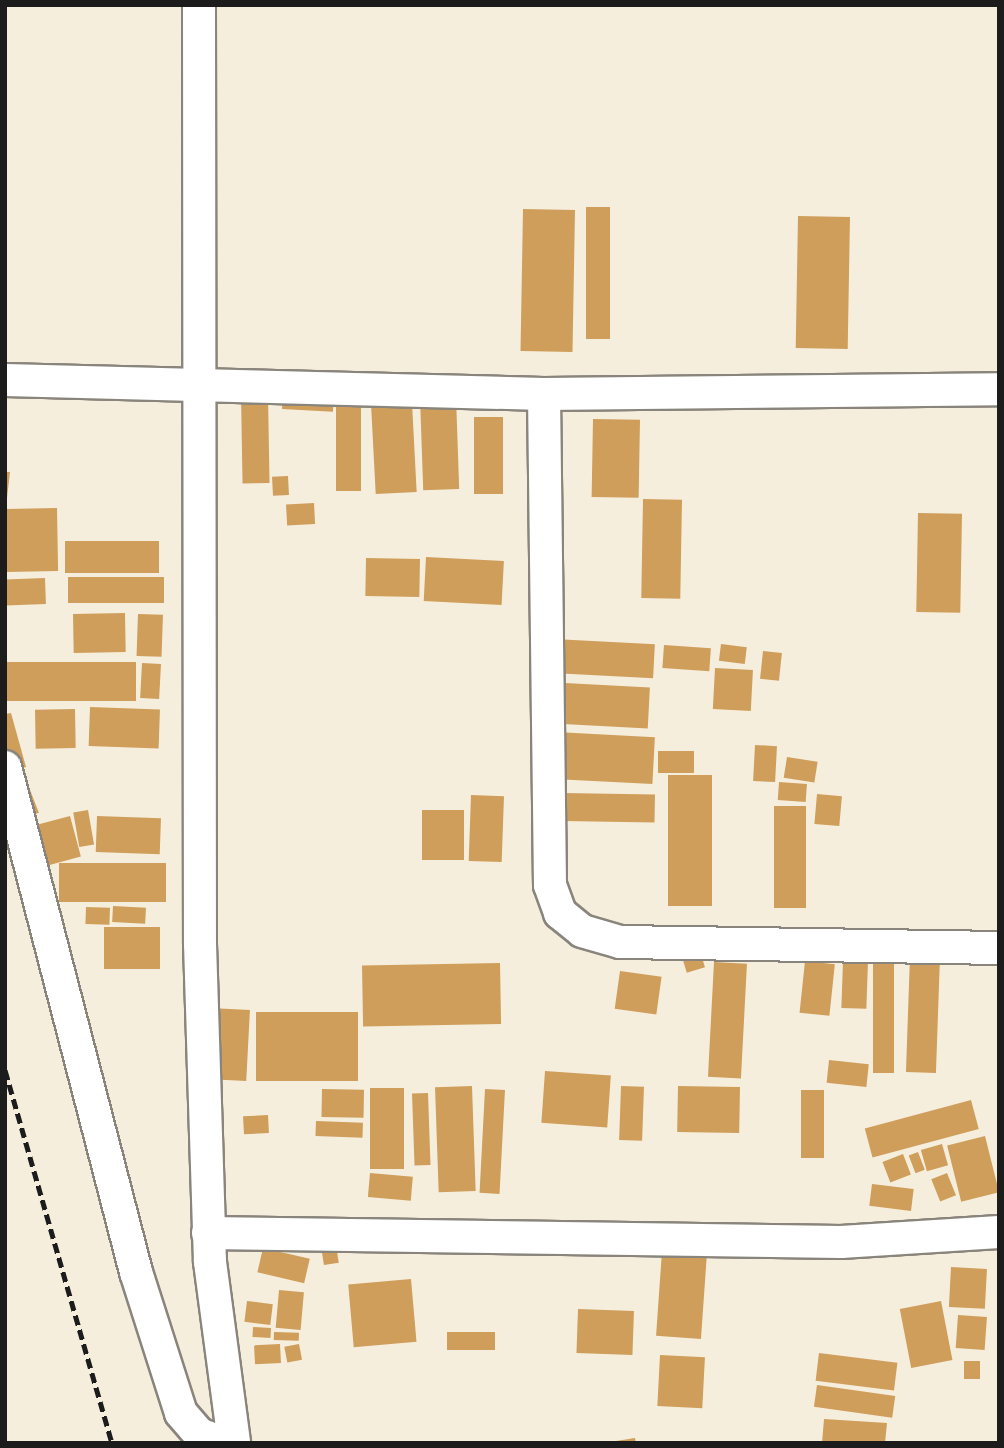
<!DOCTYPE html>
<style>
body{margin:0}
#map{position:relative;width:1004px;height:1448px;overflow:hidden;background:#f6eedd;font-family:Delius,sans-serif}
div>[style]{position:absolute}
.building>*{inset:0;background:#cf9e5a;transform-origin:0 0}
.roads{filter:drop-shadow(2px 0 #89857c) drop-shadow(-2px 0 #89857c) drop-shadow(0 2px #89857c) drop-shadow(0 -2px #89857c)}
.minor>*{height:32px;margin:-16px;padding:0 16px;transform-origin:16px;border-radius:16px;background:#fff}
.rail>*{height:5px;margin-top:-2.5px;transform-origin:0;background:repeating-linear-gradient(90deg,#1c1c1c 0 10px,transparent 0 15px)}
span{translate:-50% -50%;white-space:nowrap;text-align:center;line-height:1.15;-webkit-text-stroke:5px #fff;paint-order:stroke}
.frame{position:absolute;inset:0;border:7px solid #1c1c1c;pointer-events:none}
</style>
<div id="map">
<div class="building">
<div style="left:586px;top:207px;width:24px;height:132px"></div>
<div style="left:523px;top:209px;width:52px;height:142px;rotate:1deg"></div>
<div style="left:798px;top:216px;width:52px;height:132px;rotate:1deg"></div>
<div style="left:283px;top:390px;width:51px;height:19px;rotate:3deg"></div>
<div style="left:268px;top:395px;width:88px;height:27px;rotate:89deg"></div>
<div style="left:336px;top:396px;width:25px;height:95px"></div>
<div style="left:456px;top:397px;width:92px;height:36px;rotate:88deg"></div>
<div style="left:412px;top:403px;width:89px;height:41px;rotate:87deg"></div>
<div style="left:474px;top:417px;width:29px;height:77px"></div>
<div style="left:593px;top:419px;width:47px;height:78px;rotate:1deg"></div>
<div style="clip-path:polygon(5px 472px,10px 472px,7px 498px,5px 498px)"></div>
<div style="left:288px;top:476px;width:19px;height:16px;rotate:87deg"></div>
<div style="left:643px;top:499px;width:39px;height:99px;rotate:1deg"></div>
<div style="left:314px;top:503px;width:21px;height:28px;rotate:87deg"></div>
<div style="left:57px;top:508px;width:63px;height:52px;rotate:89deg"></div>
<div style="left:918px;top:513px;width:44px;height:99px;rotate:1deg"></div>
<div style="left:65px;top:541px;width:94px;height:32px"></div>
<div style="left:426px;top:557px;width:78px;height:44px;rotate:3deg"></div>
<div style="left:366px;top:558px;width:54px;height:38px;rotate:1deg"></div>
<div style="left:164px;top:577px;width:26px;height:96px;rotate:90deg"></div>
<div style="left:45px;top:578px;width:26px;height:40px;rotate:88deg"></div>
<div style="left:125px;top:613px;width:39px;height:52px;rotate:89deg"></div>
<div style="left:138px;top:614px;width:25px;height:42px;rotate:2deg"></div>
<div style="left:554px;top:639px;width:101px;height:34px;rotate:3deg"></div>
<div style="left:721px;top:644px;width:26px;height:17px;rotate:7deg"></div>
<div style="left:664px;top:645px;width:47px;height:23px;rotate:4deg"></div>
<div style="left:763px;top:651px;width:19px;height:28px;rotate:6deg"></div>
<div style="left:5px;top:662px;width:131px;height:39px"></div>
<div style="left:142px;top:663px;width:19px;height:35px;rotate:3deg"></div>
<div style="left:715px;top:668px;width:38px;height:41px;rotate:3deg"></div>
<div style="left:565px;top:683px;width:85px;height:41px;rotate:3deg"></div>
<div style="left:90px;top:707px;width:70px;height:39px;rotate:2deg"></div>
<div style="left:75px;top:709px;width:39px;height:40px;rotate:89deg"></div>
<div style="clip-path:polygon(11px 713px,26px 767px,11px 771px,5px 750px,5px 714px)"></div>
<div style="left:556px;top:732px;width:99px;height:47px;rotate:3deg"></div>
<div style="left:755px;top:745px;width:22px;height:36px;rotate:3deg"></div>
<div style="left:658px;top:751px;width:36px;height:22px"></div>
<div style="left:787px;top:757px;width:31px;height:21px;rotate:9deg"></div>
<div style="left:712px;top:775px;width:131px;height:44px;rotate:90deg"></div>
<div style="left:27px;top:782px;width:33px;height:14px;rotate:69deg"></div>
<div style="left:779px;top:782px;width:28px;height:18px;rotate:4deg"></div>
<div style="left:563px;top:793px;width:92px;height:28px;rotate:1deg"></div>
<div style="left:817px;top:794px;width:25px;height:30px;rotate:5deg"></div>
<div style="left:471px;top:795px;width:33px;height:66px;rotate:2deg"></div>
<div style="left:774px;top:806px;width:32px;height:102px"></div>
<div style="left:88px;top:810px;width:35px;height:15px;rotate:80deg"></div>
<div style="left:422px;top:810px;width:42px;height:50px"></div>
<div style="left:70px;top:816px;width:42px;height:41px;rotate:75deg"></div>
<div style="left:97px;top:816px;width:64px;height:36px;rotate:2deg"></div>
<div style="left:166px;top:863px;width:39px;height:107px;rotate:90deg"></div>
<div style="left:113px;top:906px;width:33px;height:16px;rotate:3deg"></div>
<div style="left:86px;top:907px;width:24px;height:17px;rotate:2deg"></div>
<div style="left:104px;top:927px;width:56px;height:42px"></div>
<div style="left:700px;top:951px;width:17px;height:19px;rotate:73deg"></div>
<div style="left:910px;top:956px;width:30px;height:116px;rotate:2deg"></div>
<div style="left:805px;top:961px;width:30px;height:52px;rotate:6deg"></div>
<div style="left:843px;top:961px;width:25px;height:47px;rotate:2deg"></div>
<div style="left:714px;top:962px;width:33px;height:115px;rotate:3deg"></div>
<div style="left:873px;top:962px;width:21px;height:111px"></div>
<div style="left:500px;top:963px;width:61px;height:138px;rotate:89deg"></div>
<div style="left:620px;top:971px;width:42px;height:38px;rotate:8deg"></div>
<div style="left:210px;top:1008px;width:40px;height:71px;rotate:3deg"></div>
<div style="left:256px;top:1012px;width:102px;height:69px"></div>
<div style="left:829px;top:1060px;width:40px;height:23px;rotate:6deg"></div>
<div style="left:545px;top:1071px;width:66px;height:52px;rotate:4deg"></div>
<div style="left:472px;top:1086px;width:105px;height:37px;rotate:88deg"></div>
<div style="left:621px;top:1086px;width:23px;height:54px;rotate:2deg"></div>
<div style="left:678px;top:1086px;width:62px;height:46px;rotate:1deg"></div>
<div style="left:370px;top:1088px;width:34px;height:81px"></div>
<div style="left:322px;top:1089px;width:42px;height:28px;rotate:1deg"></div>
<div style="left:485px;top:1089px;width:20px;height:104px;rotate:3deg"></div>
<div style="left:801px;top:1090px;width:23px;height:68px"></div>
<div style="left:428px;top:1093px;width:72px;height:16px;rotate:88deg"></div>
<div style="left:971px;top:1100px;width:30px;height:110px;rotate:75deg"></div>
<div style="left:268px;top:1115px;width:18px;height:25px;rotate:87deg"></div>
<div style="left:316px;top:1121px;width:47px;height:15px;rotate:2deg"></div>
<div style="left:985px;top:1136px;width:58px;height:39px;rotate:76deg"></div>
<div style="left:942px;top:1144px;width:22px;height:22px;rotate:74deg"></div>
<div style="left:918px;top:1152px;width:19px;height:10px;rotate:69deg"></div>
<div style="left:903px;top:1154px;width:22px;height:22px;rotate:69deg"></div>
<div style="left:370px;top:1173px;width:43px;height:24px;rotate:5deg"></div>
<div style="left:947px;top:1173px;width:24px;height:17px;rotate:68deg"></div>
<div style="left:872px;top:1184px;width:42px;height:22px;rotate:7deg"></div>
<div style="left:335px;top:1239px;width:24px;height:15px;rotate:81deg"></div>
<div style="left:263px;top:1248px;width:48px;height:25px;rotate:13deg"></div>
<div style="left:662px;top:1251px;width:45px;height:85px;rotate:4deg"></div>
<div style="left:951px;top:1267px;width:36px;height:40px;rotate:3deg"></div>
<div style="left:411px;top:1279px;width:63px;height:63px;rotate:85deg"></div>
<div style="left:279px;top:1290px;width:25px;height:38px;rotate:5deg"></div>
<div style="left:247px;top:1301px;width:26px;height:21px;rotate:7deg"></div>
<div style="left:941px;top:1301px;width:60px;height:42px;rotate:79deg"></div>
<div style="left:578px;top:1309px;width:56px;height:44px;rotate:2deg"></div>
<div style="left:958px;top:1315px;width:29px;height:33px;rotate:4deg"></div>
<div style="left:253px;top:1327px;width:18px;height:10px;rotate:3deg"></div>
<div style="left:274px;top:1332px;width:25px;height:8px;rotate:2deg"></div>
<div style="left:447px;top:1332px;width:48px;height:18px"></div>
<div style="left:280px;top:1344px;width:19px;height:26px;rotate:87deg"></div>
<div style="left:299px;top:1344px;width:16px;height:15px;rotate:79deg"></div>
<div style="left:819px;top:1353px;width:79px;height:28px;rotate:7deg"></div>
<div style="left:660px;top:1355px;width:45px;height:51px;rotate:3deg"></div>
<div style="left:964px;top:1361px;width:16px;height:18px"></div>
<div style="left:817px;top:1385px;width:79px;height:22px;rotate:8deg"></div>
<div style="clip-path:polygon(824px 1419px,887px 1423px,885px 1443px,822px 1443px)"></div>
<div style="clip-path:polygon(635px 1438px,636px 1443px,616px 1443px,616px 1441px)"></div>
</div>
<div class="roads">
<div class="minor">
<div style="left:199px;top:5px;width:939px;rotate:89.94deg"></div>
<div style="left:200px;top:944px;width:318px;rotate:88.2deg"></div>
<div style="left:210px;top:1262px;width:183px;rotate:82.4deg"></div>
<div style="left:5px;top:380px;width:539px;rotate:1.49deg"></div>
<div style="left:544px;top:394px;width:455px;rotate:-0.6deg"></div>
<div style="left:544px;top:394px;width:491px;rotate:89.3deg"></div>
<div style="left:550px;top:885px;width:30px;rotate:70deg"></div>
<div style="left:560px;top:913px;width:28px;rotate:39deg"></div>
<div style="left:582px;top:931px;width:40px;rotate:16deg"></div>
<div style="left:620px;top:942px;width:379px;rotate:0.9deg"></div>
<div style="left:5px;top:767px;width:522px;rotate:75.46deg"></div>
<div style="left:136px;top:1272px;width:148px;rotate:72.3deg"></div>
<div style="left:181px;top:1413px;width:28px;rotate:49deg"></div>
<div style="left:199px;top:1434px;width:27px;rotate:20deg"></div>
<div style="left:208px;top:1233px;width:633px;rotate:0.81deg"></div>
<div style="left:841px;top:1242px;width:158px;rotate:-3.6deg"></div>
</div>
</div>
<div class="rail">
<div style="left:5px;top:1070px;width:388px;rotate:74deg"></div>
</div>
<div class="frame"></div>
</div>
